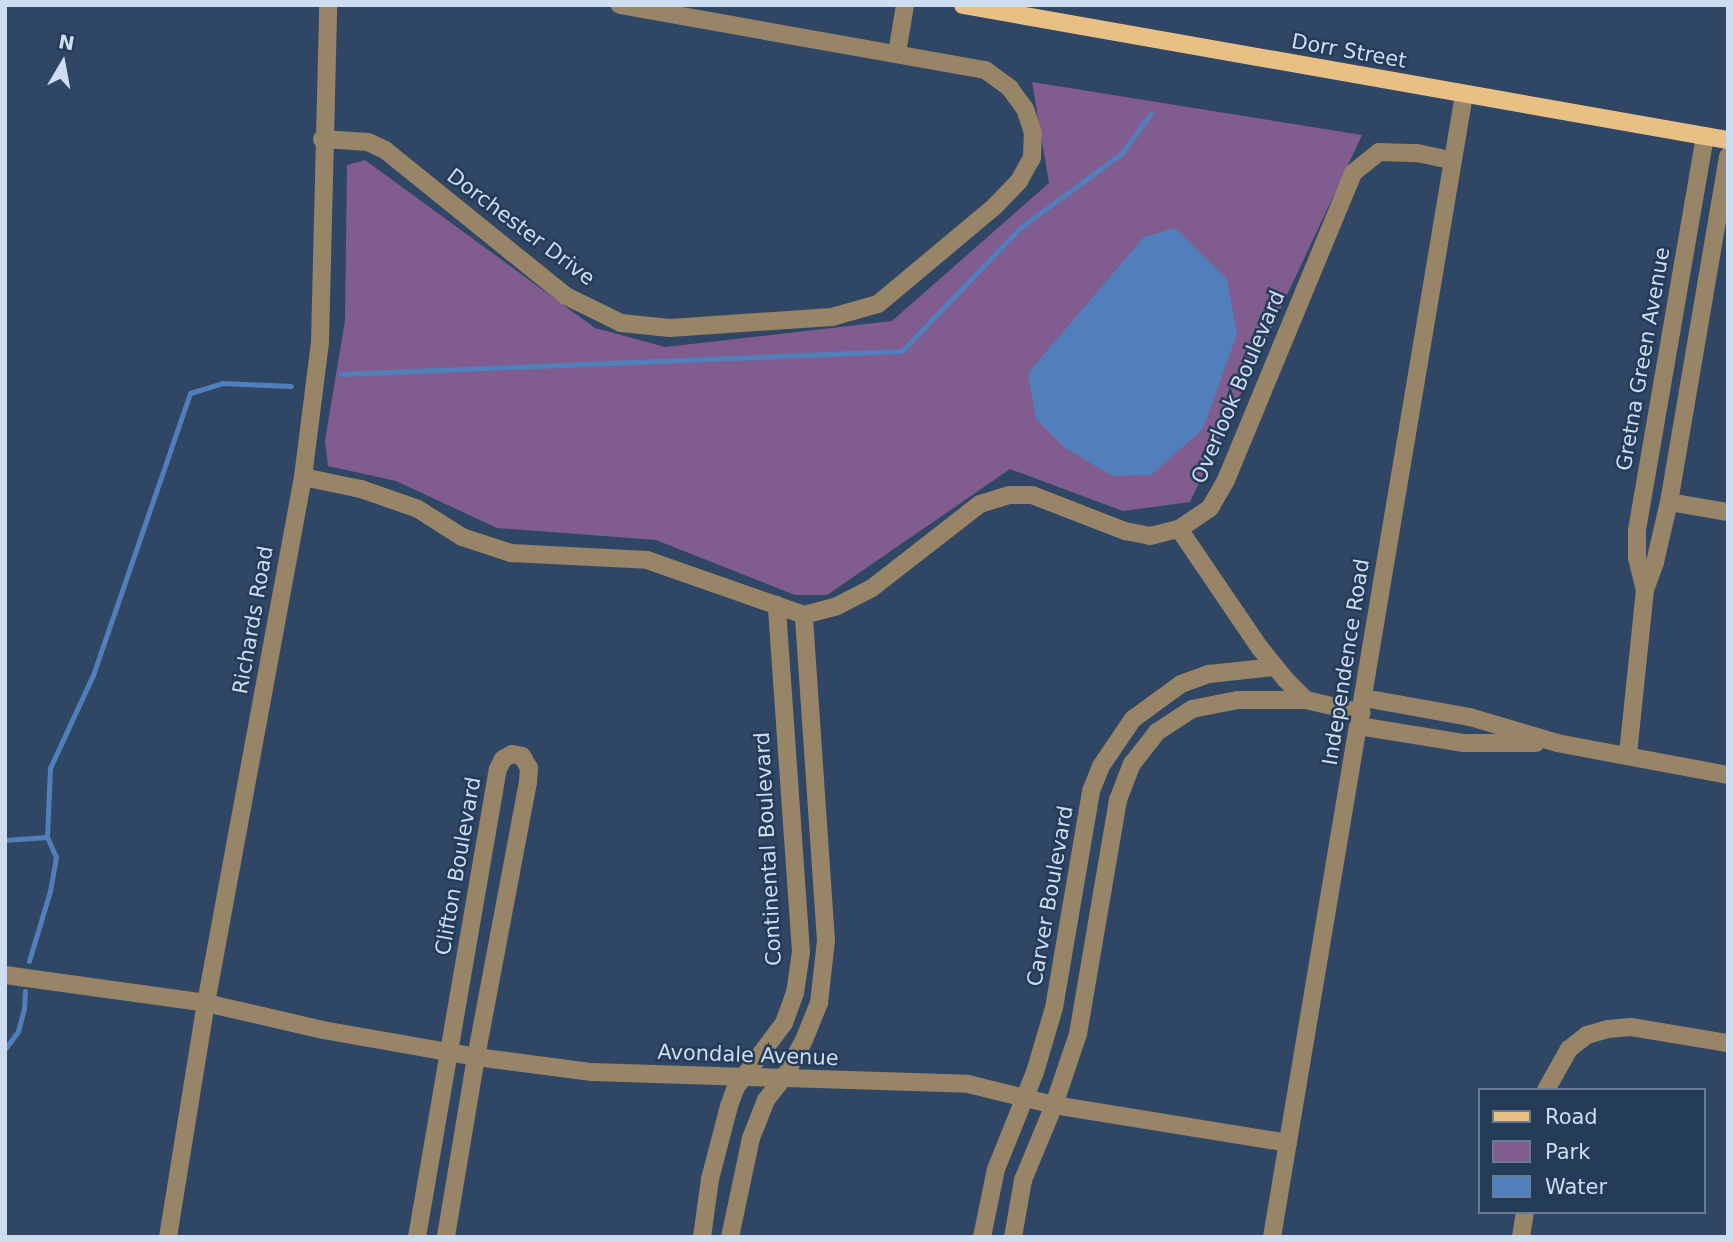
<!DOCTYPE html>
<style>
body{margin:0}
#map{position:relative;width:1733px;height:1242px;overflow:hidden;background:#2f4665;font-family:"DejaVu Sans",sans-serif}
div>[style]{position:absolute}
.green>*{inset:0;background:#805d8e}
.water>*{inset:0;background:#517fbb}
.stream>*{height:5px;margin:-2.5px;padding:0 2.5px;transform-origin:2.5px;border-radius:2.5px;background:#517fbb}
.minor>*{height:18px;margin:-9px;padding:0 9px;transform-origin:9px;border-radius:9px;background:#988467}
.major>*{height:18px;margin:-9px;padding:0 9px;transform-origin:9px;border-radius:9px;background:#e9c084}
span{translate:-50% -50%;white-space:nowrap;text-align:center;line-height:1.15;-webkit-text-stroke:5px #253c59;paint-order:stroke}
.street-label{font-size:21px;color:#cfddf0}
.frame{position:absolute;inset:0;border:7px solid #cfddf0;pointer-events:none}
.legend{position:absolute;left:1478px;top:1088px;width:228px;height:126px;box-sizing:border-box;background:#253c59;border:2px solid #697c95;margin:0;padding:9px 12px;list-style:none;font-size:21px;color:#cfddf0}
.legend li{display:flex;align-items:center;gap:14px;height:35px}
.legend b{width:35px;border:2px solid #697c95}
.north{position:absolute;left:28px;top:28px;width:70px;height:70px;-webkit-text-stroke:5px #253c59;paint-order:stroke;rotate:10deg;font-size:19px;font-weight:700;line-height:28px;text-align:center;color:#cfddf0}
.north::after{content:'';display:block;margin:auto;width:24px;height:32px;background:#cfddf0;clip-path:polygon(50% 0,100% 100%,50% 72%,0 100%)}
</style>
<div id="map">
<div class="green">
<div style="clip-path:polygon(1032px 82px,1362px 135px,1190px 502px,1123px 511px,1010px 469px,827px 595px,795px 595px,656px 540px,497px 528px,396px 481px,328px 466px,325px 440px,345px 320px,347px 165px,365px 160px,595px 328px,665px 347px,892px 321px,1049px 183px)"></div>
</div>
<div class="water">
<div style="clip-path:polygon(1175px 228px,1227px 279px,1237px 334px,1203px 429px,1151px 475px,1112px 476px,1064px 447px,1036px 419px,1028px 373px,1144px 237px)"></div>
</div>
<div class="stream">
<div style="left:341px;top:374px;width:561px;rotate:-2.35deg"></div>
<div style="left:902px;top:351px;width:172px;rotate:-46.2deg"></div>
<div style="left:1021px;top:227px;width:125px;rotate:-36.2deg"></div>
<div style="left:1122px;top:153px;width:49px;rotate:-54.1deg"></div>
<div style="left:5px;top:840px;width:42px;rotate:-4.1deg"></div>
<div style="left:47px;top:837px;width:69px;rotate:-87.5deg"></div>
<div style="left:50px;top:768px;width:102px;rotate:-65.2deg"></div>
<div style="left:93px;top:675px;width:298px;rotate:-71deg"></div>
<div style="left:190px;top:393px;width:34px;rotate:-17deg"></div>
<div style="left:222px;top:383px;width:69px;rotate:2.5deg"></div>
<div style="left:29px;top:961px;width:73px;rotate:-73.3deg"></div>
<div style="left:50px;top:891px;width:35px;rotate:-80deg"></div>
<div style="left:56px;top:857px;width:22px;rotate:-114deg"></div>
<div style="left:5px;top:1049px;width:22px;rotate:-54deg"></div>
<div style="left:18px;top:1031px;width:23px;rotate:-75deg"></div>
<div style="left:24px;top:1009px;width:18px;rotate:-87deg"></div>
</div>
<div class="minor">
<div style="left:897px;top:53px;width:49px;rotate:-80.5deg"></div>
<div style="left:322px;top:139px;width:46px;rotate:3.7deg"></div>
<div style="left:368px;top:142px;width:19px;rotate:25deg"></div>
<div style="left:385px;top:150px;width:233px;rotate:38.9deg"></div>
<div style="left:566px;top:296px;width:61px;rotate:26.1deg"></div>
<div style="left:621px;top:323px;width:49px;rotate:5.8deg"></div>
<div style="left:670px;top:328px;width:162px;rotate:-3.9deg"></div>
<div style="left:832px;top:317px;width:48px;rotate:-15.8deg"></div>
<div style="left:878px;top:304px;width:153px;rotate:-39.9deg"></div>
<div style="left:995px;top:206px;width:35px;rotate:-46deg"></div>
<div style="left:1019px;top:181px;width:26px;rotate:-61deg"></div>
<div style="left:1032px;top:158px;width:25px;rotate:-88deg"></div>
<div style="left:1033px;top:133px;width:25px;rotate:-108deg"></div>
<div style="left:1025px;top:109px;width:26px;rotate:-126deg"></div>
<div style="left:1010px;top:88px;width:31px;rotate:-144deg"></div>
<div style="left:985px;top:70px;width:371px;rotate:-169.9deg"></div>
<div style="left:303px;top:477px;width:59px;rotate:11.7deg"></div>
<div style="left:361px;top:489px;width:60px;rotate:19.3deg"></div>
<div style="left:418px;top:509px;width:52px;rotate:32.5deg"></div>
<div style="left:462px;top:537px;width:52px;rotate:18.1deg"></div>
<div style="left:511px;top:553px;width:136px;rotate:2.9deg"></div>
<div style="left:647px;top:560px;width:166px;rotate:19.3deg"></div>
<div style="left:804px;top:615px;width:34px;rotate:-15deg"></div>
<div style="left:837px;top:606px;width:39px;rotate:-27deg"></div>
<div style="left:872px;top:588px;width:137px;rotate:-37.9deg"></div>
<div style="left:980px;top:504px;width:31px;rotate:-17deg"></div>
<div style="left:1010px;top:495px;width:22px"></div>
<div style="left:1032px;top:495px;width:100px;rotate:21.2deg"></div>
<div style="left:1125px;top:531px;width:25px;rotate:11deg"></div>
<div style="left:1150px;top:536px;width:30px;rotate:-14deg"></div>
<div style="left:1179px;top:529px;width:37px;rotate:-34deg"></div>
<div style="left:1210px;top:508px;width:32px;rotate:-60deg"></div>
<div style="left:1226px;top:480px;width:332px;rotate:-67.5deg"></div>
<div style="left:1353px;top:173px;width:33px;rotate:-39deg"></div>
<div style="left:1379px;top:152px;width:38px;rotate:2deg"></div>
<div style="left:1417px;top:153px;width:35px;rotate:12deg"></div>
<div style="left:1669px;top:502px;width:60px;rotate:9.6deg"></div>
<div style="left:1179px;top:529px;width:144px;rotate:55.8deg"></div>
<div style="left:1260px;top:648px;width:41px;rotate:50.9deg"></div>
<div style="left:1286px;top:680px;width:28px;rotate:45deg"></div>
<div style="left:1306px;top:700px;width:57px;rotate:13.3deg"></div>
<div style="left:1645px;top:590px;width:33px;rotate:-104deg"></div>
<div style="left:1637px;top:558px;width:28px;rotate:-90deg"></div>
<div style="left:1637px;top:530px;width:400px;rotate:-80.2deg"></div>
<div style="left:1364px;top:698px;width:108px;rotate:10.2deg"></div>
<div style="left:1470px;top:717px;width:91px;rotate:16.6deg"></div>
<div style="left:1557px;top:743px;width:174px;rotate:10.6deg"></div>
<div style="left:1359px;top:726px;width:105px;rotate:9.3deg"></div>
<div style="left:1463px;top:743px;width:73px"></div>
<div style="left:1628px;top:754px;width:165px;rotate:-84.1deg"></div>
<div style="left:1645px;top:590px;width:30px;rotate:-70deg"></div>
<div style="left:1655px;top:562px;width:62px;rotate:-76.9deg"></div>
<div style="left:1669px;top:502px;width:351px;rotate:-80.3deg"></div>
<div style="left:5px;top:975px;width:203px;rotate:7.9deg"></div>
<div style="left:206px;top:1003px;width:120px;rotate:13deg"></div>
<div style="left:323px;top:1030px;width:155px;rotate:10deg"></div>
<div style="left:476px;top:1057px;width:117px;rotate:7.4deg"></div>
<div style="left:592px;top:1072px;width:376px;rotate:1.8deg"></div>
<div style="left:968px;top:1084px;width:89px;rotate:13.7deg"></div>
<div style="left:1054px;top:1105px;width:237px;rotate:9.2deg"></div>
<div style="left:1546px;top:1090px;width:47px;rotate:-60.7deg"></div>
<div style="left:1569px;top:1049px;width:23px;rotate:-38deg"></div>
<div style="left:1587px;top:1035px;width:22px;rotate:-16deg"></div>
<div style="left:1608px;top:1029px;width:23px;rotate:-5deg"></div>
<div style="left:1631px;top:1027px;width:98px;rotate:9.4deg"></div>
<div style="left:168px;top:1237px;width:237px;rotate:-80.8deg"></div>
<div style="left:206px;top:1003px;width:535px;rotate:-79.55deg"></div>
<div style="left:303px;top:477px;width:136px;rotate:-82.8deg"></div>
<div style="left:320px;top:342px;width:337px;rotate:-88.6deg"></div>
<div style="left:417px;top:1237px;width:475px;rotate:-80.2deg"></div>
<div style="left:498px;top:769px;width:11px;rotate:-63deg"></div>
<div style="left:503px;top:759px;width:10px;rotate:-29deg"></div>
<div style="left:512px;top:754px;width:10px;rotate:11deg"></div>
<div style="left:522px;top:756px;width:14px;rotate:60deg"></div>
<div style="left:529px;top:768px;width:14px;rotate:94deg"></div>
<div style="left:528px;top:782px;width:280px;rotate:100.7deg"></div>
<div style="left:476px;top:1057px;width:182px;rotate:99.5deg"></div>
<div style="left:702px;top:1237px;width:59px;rotate:-82.1deg"></div>
<div style="left:710px;top:1179px;width:75px;rotate:-75.4deg"></div>
<div style="left:729px;top:1106px;width:20px;rotate:-70deg"></div>
<div style="left:736px;top:1087px;width:80px;rotate:-53.1deg"></div>
<div style="left:784px;top:1023px;width:32px;rotate:-70deg"></div>
<div style="left:795px;top:993px;width:41px;rotate:-81.7deg"></div>
<div style="left:801px;top:952px;width:348px;rotate:-94deg"></div>
<div style="left:730px;top:1237px;width:101px;rotate:-78deg"></div>
<div style="left:751px;top:1138px;width:41px;rotate:-68.5deg"></div>
<div style="left:766px;top:1100px;width:29px;rotate:-52deg"></div>
<div style="left:784px;top:1077px;width:42px;rotate:-61.6deg"></div>
<div style="left:804px;top:1040px;width:40px;rotate:-68deg"></div>
<div style="left:819px;top:1003px;width:62px;rotate:-83.6deg"></div>
<div style="left:826px;top:941px;width:327px;rotate:-93.9deg"></div>
<div style="left:982px;top:1237px;width:69px;rotate:-78.4deg"></div>
<div style="left:996px;top:1169px;width:105px;rotate:-68.1deg"></div>
<div style="left:1035px;top:1072px;width:67px;rotate:-73.5deg"></div>
<div style="left:1054px;top:1008px;width:220px;rotate:-80.3deg"></div>
<div style="left:1091px;top:791px;width:27px;rotate:-68deg"></div>
<div style="left:1101px;top:766px;width:57px;rotate:-55.8deg"></div>
<div style="left:1133px;top:719px;width:59px;rotate:-36.1deg"></div>
<div style="left:1181px;top:684px;width:30px;rotate:-20deg"></div>
<div style="left:1209px;top:674px;width:66px;rotate:-6.1deg"></div>
<div style="left:1013px;top:1237px;width:58px;rotate:-80deg"></div>
<div style="left:1023px;top:1180px;width:81px;rotate:-67.5deg"></div>
<div style="left:1054px;top:1105px;width:75px;rotate:-71.3deg"></div>
<div style="left:1078px;top:1034px;width:237px;rotate:-80.3deg"></div>
<div style="left:1118px;top:800px;width:39px;rotate:-69deg"></div>
<div style="left:1132px;top:764px;width:41px;rotate:-52deg"></div>
<div style="left:1157px;top:732px;width:42px;rotate:-33.3deg"></div>
<div style="left:1192px;top:709px;width:47px;rotate:-11.1deg"></div>
<div style="left:1238px;top:700px;width:68px"></div>
<div style="left:1272px;top:1237px;width:1159px;rotate:-80.46deg"></div>
<div style="left:1521px;top:1237px;width:25px;rotate:-81deg"></div>
</div>
<div class="major">
<div style="left:963px;top:5px;width:777px;rotate:10.01deg"></div>
</div>
<div class="street-label">
<span style="left:1349px;top:51px;rotate:10deg">Dorr Street</span>
<span style="left:521px;top:227px;rotate:37deg">Dorchester Drive</span>
<span style="left:1643px;top:359px;rotate:-80deg">Gretna Green Avenue</span>
<span style="left:1238px;top:387px;rotate:-67deg">Overlook Boulevard</span>
<span style="left:253px;top:620px;rotate:-80deg">Richards Road</span>
<span style="left:1346px;top:662px;rotate:-81deg">Independence Road</span>
<span style="left:768px;top:849px;rotate:-93deg">Continental Boulevard</span>
<span style="left:458px;top:866px;rotate:-80deg">Clifton Boulevard</span>
<span style="left:1050px;top:896px;rotate:-80deg">Carver Boulevard</span>
<span style="left:748px;top:1055px;rotate:2deg">Avondale Avenue</span>
</div>
<div class="frame"></div>
<ul class="legend">
<li><b style="height:9px;background:#e9c084"></b>Road</li>
<li><b style="height:19px;background:#805d8e"></b>Park</li>
<li><b style="height:19px;background:#517fbb"></b>Water</li>
</ul>
<div class="north">N</div>
</div>
